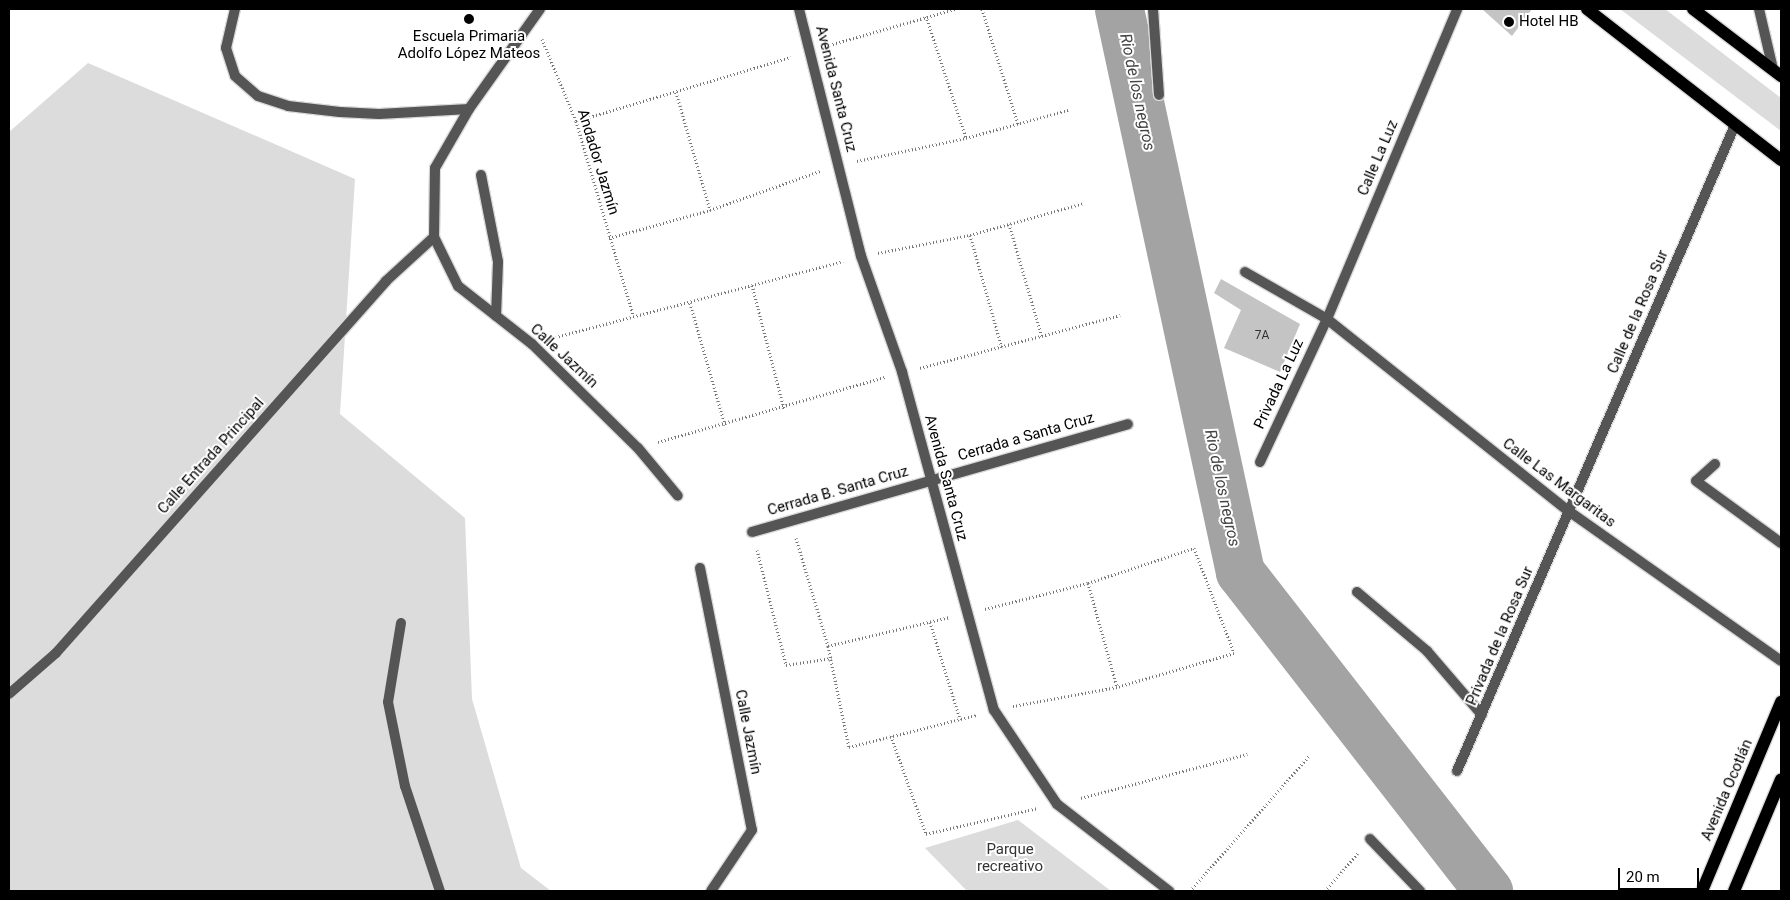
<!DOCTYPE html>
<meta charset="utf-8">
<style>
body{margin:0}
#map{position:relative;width:1790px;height:900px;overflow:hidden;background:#fff;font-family:Roboto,sans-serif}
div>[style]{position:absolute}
.green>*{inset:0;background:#dcdcdc}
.river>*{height:49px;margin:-24.5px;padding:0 24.5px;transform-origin:24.5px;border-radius:24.5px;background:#a3a3a3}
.building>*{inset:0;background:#c4c4c4}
.path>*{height:3px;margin-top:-1.5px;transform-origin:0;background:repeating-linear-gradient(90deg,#777 0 1px,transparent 0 3.5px)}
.roads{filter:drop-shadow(1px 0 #dbdbdb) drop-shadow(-1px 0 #dbdbdb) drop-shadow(0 1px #dbdbdb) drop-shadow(0 -1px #dbdbdb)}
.lane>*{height:10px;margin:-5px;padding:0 5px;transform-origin:5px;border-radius:5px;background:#555}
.street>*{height:10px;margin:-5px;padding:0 5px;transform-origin:5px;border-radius:5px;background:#555}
.primary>*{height:12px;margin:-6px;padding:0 6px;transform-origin:6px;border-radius:6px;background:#000}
.dots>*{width:14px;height:14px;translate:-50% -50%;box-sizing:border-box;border:2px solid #fff;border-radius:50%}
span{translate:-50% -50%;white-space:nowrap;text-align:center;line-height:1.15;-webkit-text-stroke:4px #fff;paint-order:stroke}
.number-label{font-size:12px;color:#313131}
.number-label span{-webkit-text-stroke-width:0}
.poi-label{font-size:15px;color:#000}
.left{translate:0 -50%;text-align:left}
.street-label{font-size:15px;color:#000}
.park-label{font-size:15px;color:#333}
.water-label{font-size:16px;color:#444;font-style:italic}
.frame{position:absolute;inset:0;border:10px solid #000;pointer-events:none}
.scale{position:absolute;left:1618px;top:868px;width:81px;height:22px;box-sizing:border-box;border:2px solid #000;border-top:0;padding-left:6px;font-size:15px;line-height:18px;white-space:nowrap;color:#000;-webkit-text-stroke:4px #fff;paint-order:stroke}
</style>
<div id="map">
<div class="green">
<div style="clip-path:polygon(1620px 9px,1665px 9px,1781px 98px,1781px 131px)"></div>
<div style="clip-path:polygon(88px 63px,355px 179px,340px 414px,465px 518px,472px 699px,521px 868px,551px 891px,9px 891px,9px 132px)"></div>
<div style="clip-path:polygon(1018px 820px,1111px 891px,967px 891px,925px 848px)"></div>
</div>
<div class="river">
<div style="left:1119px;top:9px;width:576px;rotate:77.87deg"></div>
<div style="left:1240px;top:572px;width:404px;rotate:52.1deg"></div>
</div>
<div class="building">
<div style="clip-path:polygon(1482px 9px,1532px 9px,1512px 36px)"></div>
<div style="clip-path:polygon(1221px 279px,1300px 324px,1280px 372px,1224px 348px,1241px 310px,1214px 293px)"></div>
</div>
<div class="path">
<div style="left:982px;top:9px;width:121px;rotate:72.6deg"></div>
<div style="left:926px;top:16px;width:128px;rotate:71.8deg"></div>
<div style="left:542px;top:39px;width:89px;rotate:67.5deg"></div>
<div style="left:576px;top:121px;width:202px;rotate:73.6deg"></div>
<div style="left:826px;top:46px;width:134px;rotate:-16deg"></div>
<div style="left:676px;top:92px;width:123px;rotate:73.9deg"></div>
<div style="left:576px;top:121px;width:224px;rotate:-16.6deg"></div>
<div style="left:857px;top:161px;width:111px;rotate:-11.9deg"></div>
<div style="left:966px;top:138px;width:106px;rotate:-15.4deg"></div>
<div style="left:1009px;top:224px;width:118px;rotate:73.7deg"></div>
<div style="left:970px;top:235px;width:117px;rotate:74.2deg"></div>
<div style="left:609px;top:238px;width:105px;rotate:-15.5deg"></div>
<div style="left:710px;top:210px;width:117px;rotate:-19.5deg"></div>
<div style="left:878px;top:253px;width:94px;rotate:-11.1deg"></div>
<div style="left:970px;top:235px;width:118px;rotate:-15.7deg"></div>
<div style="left:752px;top:285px;width:128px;rotate:75.5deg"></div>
<div style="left:690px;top:303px;width:127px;rotate:74deg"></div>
<div style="left:552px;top:338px;width:301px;rotate:-14.8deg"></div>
<div style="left:920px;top:368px;width:207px;rotate:-14.8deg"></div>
<div style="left:658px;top:442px;width:236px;rotate:-16deg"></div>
<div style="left:796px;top:538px;width:113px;rotate:73.5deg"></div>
<div style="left:828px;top:646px;width:103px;rotate:78.3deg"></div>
<div style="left:849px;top:747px;width:131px;rotate:-14.1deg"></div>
<div style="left:757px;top:550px;width:119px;rotate:75.8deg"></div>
<div style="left:786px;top:665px;width:46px;rotate:-8.8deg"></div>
<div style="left:1088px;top:583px;width:108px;rotate:74.4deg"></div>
<div style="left:985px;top:609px;width:106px;rotate:-14.2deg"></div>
<div style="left:1088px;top:583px;width:112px;rotate:-18.3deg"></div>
<div style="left:1194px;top:548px;width:112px;rotate:69.1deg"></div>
<div style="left:1234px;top:653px;width:122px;rotate:163.8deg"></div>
<div style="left:1117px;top:687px;width:106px;rotate:169.6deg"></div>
<div style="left:930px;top:622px;width:102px;rotate:72.8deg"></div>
<div style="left:828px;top:646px;width:125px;rotate:-13.4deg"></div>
<div style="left:891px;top:736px;width:104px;rotate:70.3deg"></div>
<div style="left:926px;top:834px;width:115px;rotate:-13.1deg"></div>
<div style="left:1081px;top:798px;width:172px;rotate:-14.8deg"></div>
<div style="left:1190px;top:891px;width:180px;rotate:-48.6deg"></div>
<div style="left:1325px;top:891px;width:50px;rotate:-49deg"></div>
</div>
<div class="roads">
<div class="lane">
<div style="left:235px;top:9px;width:40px;rotate:103deg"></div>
<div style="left:226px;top:48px;width:29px;rotate:72deg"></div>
<div style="left:235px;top:76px;width:30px;rotate:41deg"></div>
<div style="left:258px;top:96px;width:32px;rotate:18deg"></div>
<div style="left:288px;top:106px;width:52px;rotate:6.6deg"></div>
<div style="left:340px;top:112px;width:39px;rotate:3deg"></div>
<div style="left:379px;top:114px;width:90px;rotate:-3.2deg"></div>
<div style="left:1715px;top:464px;width:25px;rotate:138deg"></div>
<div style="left:1696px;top:481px;width:105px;rotate:36.1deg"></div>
<div style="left:1357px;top:592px;width:92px;rotate:40.1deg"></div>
<div style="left:1427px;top:651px;width:84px;rotate:49.3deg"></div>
<div style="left:401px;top:623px;width:80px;rotate:99.3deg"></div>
<div style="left:388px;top:702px;width:86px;rotate:78.6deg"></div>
<div style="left:405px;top:786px;width:111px;rotate:71.6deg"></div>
<div style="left:9px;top:694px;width:62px;rotate:-41.1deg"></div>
<div style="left:56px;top:653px;width:497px;rotate:-48.4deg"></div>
<div style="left:386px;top:281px;width:65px;rotate:-42.5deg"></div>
</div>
<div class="street">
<div style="left:540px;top:9px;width:123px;rotate:125.4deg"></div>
<div style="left:469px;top:109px;width:68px;rotate:120deg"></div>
<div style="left:435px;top:168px;width:69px;rotate:90.8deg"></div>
<div style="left:434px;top:237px;width:55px;rotate:63.9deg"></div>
<div style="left:458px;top:286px;width:94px;rotate:38.1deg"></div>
<div style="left:532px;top:344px;width:148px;rotate:44.5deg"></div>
<div style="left:638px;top:448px;width:62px;rotate:50.2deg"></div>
<div style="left:799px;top:9px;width:255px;rotate:75.9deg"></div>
<div style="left:861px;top:256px;width:123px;rotate:70.5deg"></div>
<div style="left:902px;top:372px;width:350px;rotate:74.8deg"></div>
<div style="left:994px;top:710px;width:113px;rotate:56.2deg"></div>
<div style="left:1057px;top:804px;width:142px;rotate:37.8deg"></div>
<div style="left:1153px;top:9px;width:86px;rotate:86deg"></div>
<div style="left:1759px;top:9px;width:62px;rotate:76.9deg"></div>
<div style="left:481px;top:175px;width:89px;rotate:78.9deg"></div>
<div style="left:498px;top:262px;width:54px;rotate:92.1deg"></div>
<div style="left:1245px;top:272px;width:95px;rotate:29.8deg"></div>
<div style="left:1327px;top:319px;width:310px;rotate:38.5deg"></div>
<div style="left:1570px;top:512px;width:258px;rotate:35.2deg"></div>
<div style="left:1260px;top:462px;width:158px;rotate:-64.9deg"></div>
<div style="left:1327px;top:319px;width:336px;rotate:-67.2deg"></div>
<div style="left:752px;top:532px;width:391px;rotate:-16deg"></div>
<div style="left:700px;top:568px;width:267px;rotate:78.8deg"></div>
<div style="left:752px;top:830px;width:73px;rotate:123.9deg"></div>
<div style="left:1457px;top:771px;width:703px;rotate:-66.72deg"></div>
<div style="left:1370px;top:839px;width:72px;rotate:46.1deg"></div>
</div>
<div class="primary">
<div style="left:1587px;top:9px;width:246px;rotate:37.9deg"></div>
<div style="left:1693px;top:9px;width:111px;rotate:37.3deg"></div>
<div style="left:1702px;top:891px;width:205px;rotate:-67.3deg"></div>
<div style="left:1734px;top:891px;width:121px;rotate:-67.2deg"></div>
</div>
</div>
<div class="dots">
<div style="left:469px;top:19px;background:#000"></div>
<div style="left:1509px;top:22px;background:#000"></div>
</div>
<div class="number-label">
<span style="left:1262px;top:336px">7A</span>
</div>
<div class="poi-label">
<span class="left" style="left:1519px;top:22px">Hotel HB</span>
<span style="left:469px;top:45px">Escuela Primaria<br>Adolfo López Mateos</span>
</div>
<div class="street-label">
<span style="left:836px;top:89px;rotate:76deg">Avenida Santa Cruz</span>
<span style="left:1378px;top:158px;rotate:-67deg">Calle La Luz</span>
<span style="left:598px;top:162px;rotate:73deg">Andador Jazmín</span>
<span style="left:1638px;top:312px;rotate:-67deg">Calle de la Rosa Sur</span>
<span style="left:564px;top:356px;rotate:43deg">Calle Jazmín</span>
<span style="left:1279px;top:384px;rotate:-65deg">Privada La Luz</span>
<span style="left:1026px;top:437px;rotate:-16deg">Cerrada a Santa Cruz</span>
<span style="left:211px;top:456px;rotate:-48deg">Calle Entrada Principal</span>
<span style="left:946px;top:478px;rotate:75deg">Avenida Santa Cruz</span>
<span style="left:1559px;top:483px;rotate:37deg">Calle Las Margaritas</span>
<span style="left:838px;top:491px;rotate:-16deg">Cerrada B. Santa Cruz</span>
<span style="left:1500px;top:636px;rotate:-67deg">Privada de la Rosa Sur</span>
<span style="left:748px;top:732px;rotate:79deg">Calle Jazmín</span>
<span style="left:1727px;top:790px;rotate:-67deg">Avenida Ocotlán</span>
</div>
<div class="park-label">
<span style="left:1010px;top:858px">Parque<br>recreativo</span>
</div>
<div class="water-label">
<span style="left:1137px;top:92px;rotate:78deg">Rio de los negros</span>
<span style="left:1222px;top:488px;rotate:78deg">Rio de los negros</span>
</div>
<div class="frame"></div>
<div class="scale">20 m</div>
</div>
